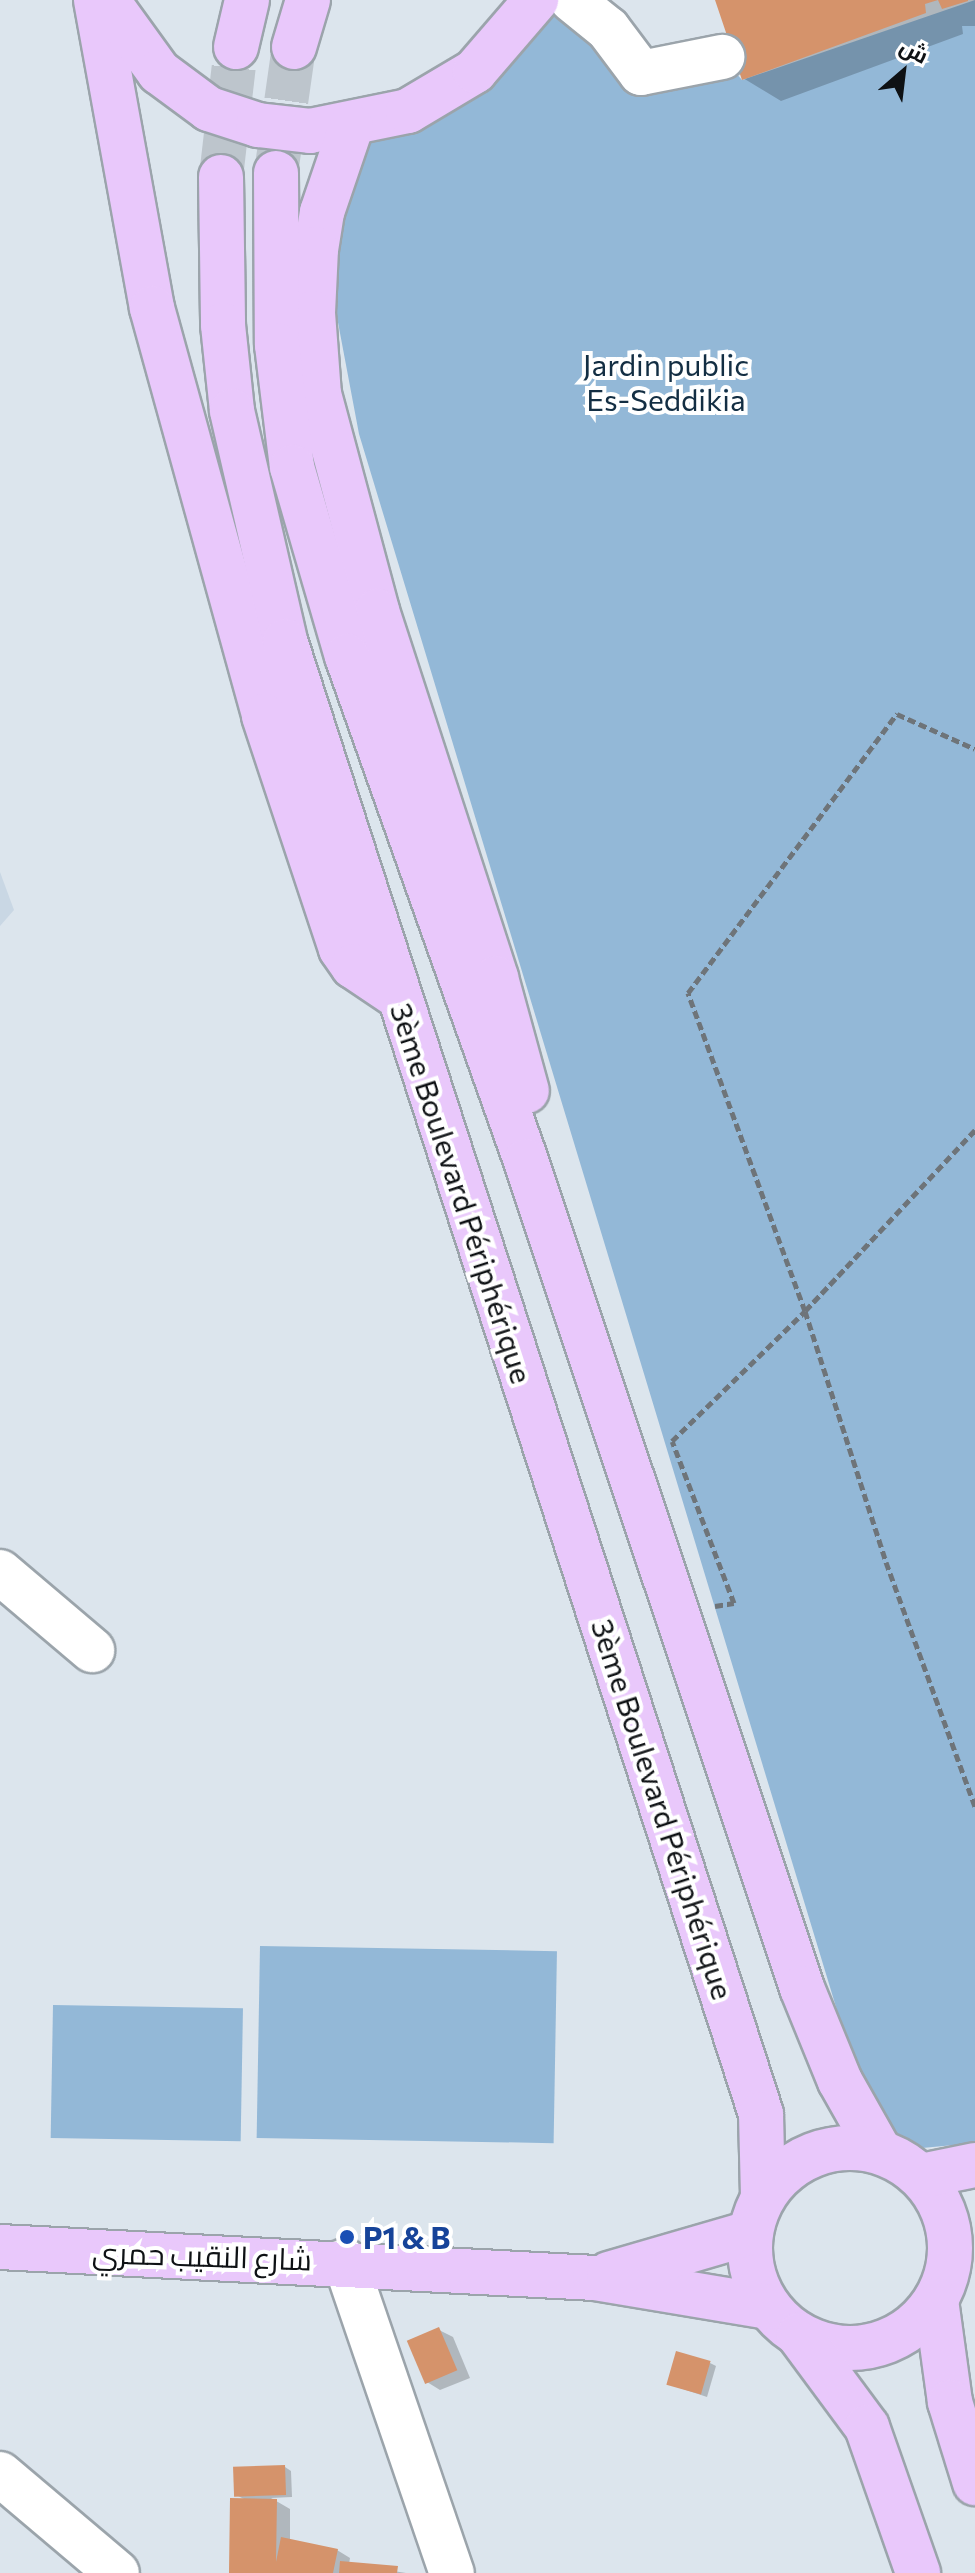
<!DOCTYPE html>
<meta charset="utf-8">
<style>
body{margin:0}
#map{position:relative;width:975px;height:2573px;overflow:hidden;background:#dce5ed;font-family:Commissioner,Cairo,sans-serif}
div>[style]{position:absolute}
.built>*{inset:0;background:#c9d7e4}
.green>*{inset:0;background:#93b8d7;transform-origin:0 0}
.shadow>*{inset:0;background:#0003}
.building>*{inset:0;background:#d5936b;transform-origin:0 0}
.major-tunnel>*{height:44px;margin-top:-22px;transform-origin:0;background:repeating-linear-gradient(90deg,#bdc5cc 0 44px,transparent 0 66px)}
.path>*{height:5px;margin-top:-2.5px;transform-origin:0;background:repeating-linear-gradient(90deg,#6e7479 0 8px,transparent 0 12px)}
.roads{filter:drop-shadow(2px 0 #9ba4ab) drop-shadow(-2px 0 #9ba4ab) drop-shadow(0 2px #9ba4ab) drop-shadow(0 -2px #9ba4ab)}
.minor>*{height:44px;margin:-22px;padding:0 22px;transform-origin:22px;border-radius:22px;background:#fff}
.major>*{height:44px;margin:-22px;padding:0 22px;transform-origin:22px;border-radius:22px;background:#e9c8fb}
.major>.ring{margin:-22px;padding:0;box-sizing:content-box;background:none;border:44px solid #e9c8fb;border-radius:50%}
.dots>*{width:22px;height:22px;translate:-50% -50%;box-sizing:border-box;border:4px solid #fff;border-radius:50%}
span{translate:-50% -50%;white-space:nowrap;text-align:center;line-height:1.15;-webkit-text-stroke:8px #fff;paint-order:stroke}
.park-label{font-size:30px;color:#132e43}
.street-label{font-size:30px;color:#0e1114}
.transit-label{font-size:30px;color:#164399;font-weight:700}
.left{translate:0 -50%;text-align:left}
.north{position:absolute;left:863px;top:32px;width:80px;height:80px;-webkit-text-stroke:6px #fff;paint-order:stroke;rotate:28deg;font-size:22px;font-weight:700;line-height:32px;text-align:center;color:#0e1114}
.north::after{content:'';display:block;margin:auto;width:28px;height:36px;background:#0e1114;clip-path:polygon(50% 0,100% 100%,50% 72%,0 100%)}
</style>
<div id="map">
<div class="built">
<div style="clip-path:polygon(0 872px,14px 910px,0 926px)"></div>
</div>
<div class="green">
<div style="clip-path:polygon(572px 0,641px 73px,722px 57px,742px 80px,975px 0,975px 2143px,880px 2152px,359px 434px,330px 280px,351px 127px,522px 19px)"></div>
<div style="left:260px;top:1946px;width:297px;height:192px;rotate:1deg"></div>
<div style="left:53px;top:2005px;width:190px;height:133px;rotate:1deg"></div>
</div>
<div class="shadow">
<div style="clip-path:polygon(719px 0,975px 0,975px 26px,962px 26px,963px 34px,781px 101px,743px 78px)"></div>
<div style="clip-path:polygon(439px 2330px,453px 2337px,470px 2378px,440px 2390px,427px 2382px)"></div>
<div style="clip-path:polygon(710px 2363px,716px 2366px,707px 2397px,668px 2384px)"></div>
<div style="clip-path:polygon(285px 2467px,291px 2471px,292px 2497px,271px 2498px,290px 2509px,290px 2541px,337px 2550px,350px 2558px,349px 2564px,406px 2573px,231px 2573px,246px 2500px,236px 2495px)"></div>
</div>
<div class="building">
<div style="clip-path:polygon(715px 0,968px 0,968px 1px,942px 9px,938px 0,925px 4px,926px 13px,742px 80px)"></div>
<div style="left:439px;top:2327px;width:47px;height:35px;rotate:67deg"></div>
<div style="left:676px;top:2351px;width:36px;height:35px;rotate:16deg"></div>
<div style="left:285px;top:2465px;width:30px;height:52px;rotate:88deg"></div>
<div style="clip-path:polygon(230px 2498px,277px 2499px,276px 2562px,281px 2537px,338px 2549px,333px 2573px,229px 2573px)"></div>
<div style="clip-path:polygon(340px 2561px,398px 2566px,397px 2573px,339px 2573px)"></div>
</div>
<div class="major-tunnel">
<div style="left:277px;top:166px;width:120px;rotate:-81.9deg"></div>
<div style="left:221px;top:177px;width:131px;rotate:-83.4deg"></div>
</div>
<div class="path">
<div style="left:975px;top:1130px;width:248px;rotate:133.2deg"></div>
<div style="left:805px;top:1311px;width:264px;rotate:72.1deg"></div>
<div style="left:886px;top:1562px;width:261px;rotate:70deg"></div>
<div style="left:715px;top:1606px;width:19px;rotate:-9deg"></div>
<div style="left:734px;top:1603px;width:173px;rotate:-110.9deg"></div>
<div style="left:672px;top:1441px;width:186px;rotate:-44.3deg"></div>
<div style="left:805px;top:1311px;width:339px;rotate:-110.2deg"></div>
<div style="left:688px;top:993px;width:349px;rotate:-53.2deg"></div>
<div style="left:897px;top:714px;width:85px;rotate:24.2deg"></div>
</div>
<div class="roads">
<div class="minor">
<div style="left:572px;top:0;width:46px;rotate:38.9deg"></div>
<div style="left:608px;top:29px;width:55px;rotate:53.1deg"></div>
<div style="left:641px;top:73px;width:83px;rotate:-11.2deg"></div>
<div style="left:0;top:1572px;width:121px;rotate:40.3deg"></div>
<div style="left:345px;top:2261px;width:330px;rotate:71.1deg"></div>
<div style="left:0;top:2474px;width:153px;rotate:40.2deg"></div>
</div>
<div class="major">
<div style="left:96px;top:0;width:313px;rotate:79.7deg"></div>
<div style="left:152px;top:308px;width:423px;rotate:74.6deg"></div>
<div style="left:264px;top:716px;width:245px;rotate:71.7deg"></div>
<div style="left:341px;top:949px;width:21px;rotate:55deg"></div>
<div style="left:353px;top:966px;width:52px;rotate:34deg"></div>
<div style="left:107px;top:0;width:89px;rotate:54.2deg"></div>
<div style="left:159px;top:72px;width:62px;rotate:36.5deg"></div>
<div style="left:209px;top:109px;width:52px;rotate:18.1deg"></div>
<div style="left:258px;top:125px;width:52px;rotate:6.6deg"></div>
<div style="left:310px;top:131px;width:100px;rotate:-11.5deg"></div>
<div style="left:408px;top:111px;width:78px;rotate:-30.8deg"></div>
<div style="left:475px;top:71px;width:94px;rotate:-49.3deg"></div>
<div style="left:236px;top:47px;width:48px;rotate:-76.8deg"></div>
<div style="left:294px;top:47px;width:49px;rotate:-73.4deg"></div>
<div style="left:351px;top:127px;width:90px;rotate:108.8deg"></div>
<div style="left:322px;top:212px;width:37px;rotate:99deg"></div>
<div style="left:316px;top:249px;width:64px;rotate:92.7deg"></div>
<div style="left:313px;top:313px;width:81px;rotate:85.8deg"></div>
<div style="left:319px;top:394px;width:225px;rotate:75deg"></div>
<div style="left:377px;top:611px;width:386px;rotate:72deg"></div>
<div style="left:496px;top:978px;width:117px;rotate:74.7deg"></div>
<div style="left:276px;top:173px;width:172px;rotate:89.7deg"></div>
<div style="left:277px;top:345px;width:123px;rotate:83deg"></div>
<div style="left:292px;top:467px;width:197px;rotate:73.8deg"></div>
<div style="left:347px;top:656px;width:536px;rotate:70.48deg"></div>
<div style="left:526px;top:1161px;width:872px;rotate:71.54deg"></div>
<div style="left:802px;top:1988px;width:100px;rotate:67.8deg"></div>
<div style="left:840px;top:2081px;width:81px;rotate:60.6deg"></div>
<div style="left:221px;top:177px;width:148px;rotate:89.2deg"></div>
<div style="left:223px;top:325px;width:86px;rotate:84deg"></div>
<div style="left:232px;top:411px;width:236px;rotate:77deg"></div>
<div style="left:285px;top:641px;width:1548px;rotate:72.09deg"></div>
<div style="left:761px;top:2114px;width:83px;rotate:88.6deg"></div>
<div class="ring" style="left:750px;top:2148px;width:156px;height:156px"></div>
<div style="left:921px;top:2176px;width:55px;rotate:-11.5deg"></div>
<div style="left:0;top:2247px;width:596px;rotate:2.98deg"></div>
<div style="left:595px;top:2278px;width:176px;rotate:9.5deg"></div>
<div style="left:609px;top:2274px;width:147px;rotate:-16.2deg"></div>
<div style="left:936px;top:2300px;width:103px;rotate:82.2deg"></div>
<div style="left:950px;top:2402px;width:85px;rotate:72.8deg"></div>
<div style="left:799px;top:2335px;width:114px;rotate:53.5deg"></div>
<div style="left:867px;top:2427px;width:155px;rotate:70.7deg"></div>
</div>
</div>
<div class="dots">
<div style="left:347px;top:2237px;background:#1a4fb4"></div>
</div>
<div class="park-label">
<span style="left:666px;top:381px">Jardin public<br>Es-Seddikia</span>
</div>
<div class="street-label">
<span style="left:462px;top:1193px;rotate:72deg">3ème Boulevard Périphérique</span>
<span style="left:663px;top:1809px;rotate:72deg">3ème Boulevard Périphérique</span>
<span style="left:202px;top:2255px;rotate:2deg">شارع النقيب حمري</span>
</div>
<div class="transit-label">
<span class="left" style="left:363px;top:2237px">P1 &amp; B</span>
</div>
<div class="north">ش</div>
</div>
